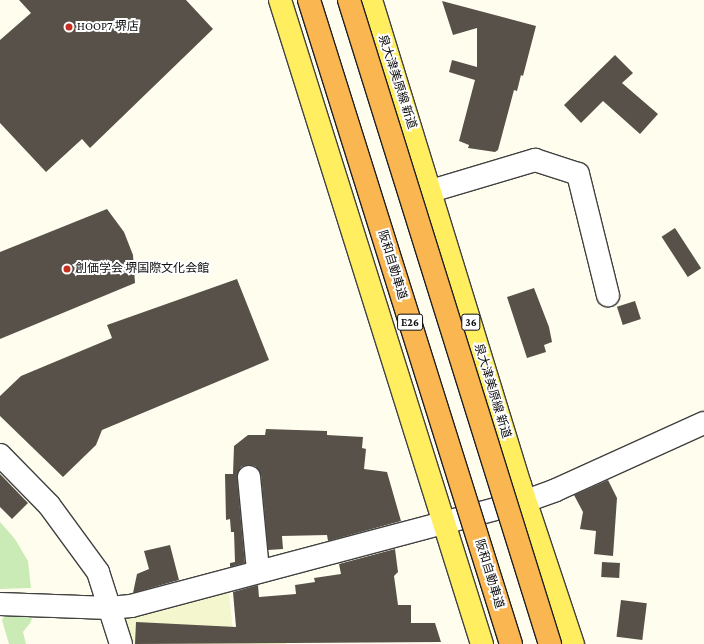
<!DOCTYPE html>
<meta charset="utf-8">
<style>
body{margin:0}
#map{position:relative;width:704px;height:644px;overflow:hidden;background:#fffeee;font-family:"Crimson Pro","Noto Sans JP",serif}
div>[style]{position:absolute}
.farmland>*{inset:0;background:#f4f6cd}
.green>*{inset:0;background:#caebb6}
.building>*{inset:0;background:#57514a;transform-origin:0 0}
.roads{filter:drop-shadow(1px 0 #414141) drop-shadow(-1px 0 #414141) drop-shadow(0 1px #414141) drop-shadow(0 -1px #414141)}
.minor>*{height:22px;margin:-11px;padding:0 11px;transform-origin:11px;border-radius:11px;background:#fff}
.major>*{height:22px;margin:-11px;padding:0 11px;transform-origin:11px;border-radius:11px;background:#feee60}
.bridges{filter:drop-shadow(1px 0 #1f1f1f) drop-shadow(-1px 0 #1f1f1f) drop-shadow(0 1px #1f1f1f) drop-shadow(0 -1px #1f1f1f)}
.highway-bridge>*{height:22px;margin:-11px;padding:0 11px;transform-origin:11px;border-radius:11px;background:#fab651}
.dots>*{width:11px;height:11px;translate:-50% -50%;box-sizing:border-box;border:2px solid #fff;border-radius:50%}
span{translate:-50% -50%;white-space:nowrap;text-align:center;line-height:1.15;-webkit-text-stroke:4px #fff;paint-order:stroke}
.shield-label span{padding:1px 3px;background:#fff;border:1px solid;border-radius:3px;-webkit-text-stroke-width:0}
.shield-label{font-size:11px;color:#0e0e0e;font-weight:700}
.poi-label{font-size:12px;color:#0e0e0e}
.left{translate:0 -50%;text-align:left}
.street-label{font-size:12px;color:#0e0e0e}
</style>
<div id="map">
<div class="farmland">
<div style="clip-path:polygon(228px 585px,234px 640px,286px 637px,286px 644px,128px 644px,120px 619px,127px 611px)"></div>
</div>
<div class="green">
<div style="clip-path:polygon(0 522px,15px 539px,28px 561px,31px 588px,0 589px)"></div>
<div style="clip-path:polygon(7px 612px,33px 613px,31px 622px,23px 632px,26px 644px,9px 644px,2px 620px)"></div>
</div>
<div class="building">
<div style="clip-path:polygon(19px 0,186px 0,213px 29px,90px 148px,82px 139px,46px 172px,0 123px,0 40px,31px 13px)"></div>
<div style="clip-path:polygon(442px 1px,536px 26px,523px 76px,521px 75px,517px 91px,514px 90px,498px 150px,495px 152px,468px 148px,469px 145px,459px 141px,475px 80px,449px 72px,452px 60px,477px 67px,477px 28px,453px 35px)"></div>
<div style="clip-path:polygon(615px 55px,633px 73px,622px 83px,658px 114px,640px 134px,603px 101px,581px 123px,564px 105px)"></div>
<div style="clip-path:polygon(107px 209px,124px 232px,133px 255px,135px 283px,0 339px,0 252px)"></div>
<div style="left:675px;top:228px;width:48px;height:16px;rotate:57deg"></div>
<div style="clip-path:polygon(237px 279px,269px 360px,102px 430px,96px 445px,63px 477px,0 416px,0 396px,21px 376px,112px 338px,107px 325px)"></div>
<div style="clip-path:polygon(534px 288px,549px 327px,552px 342px,544px 345px,546px 352px,527px 358px,507px 297px)"></div>
<div style="left:635px;top:301px;width:19px;height:19px;rotate:72deg"></div>
<div style="clip-path:polygon(266px 429px,327px 431px,327px 435px,363px 437px,362px 448px,366px 449px,364px 469px,387px 472px,401px 521px,328px 541px,327px 535px,282px 536px,283px 549px,268px 550px,261px 475px,255px 466px,247px 465px,241px 467px,237px 478px,245px 563px,230px 567px,230px 563px,235px 562px,234px 532px,231px 532px,230px 519px,226px 520px,225px 474px,233px 474px,234px 446px,248px 435px,265px 435px)"></div>
<div style="clip-path:polygon(0 474px,28px 503px,12px 519px,0 507px)"></div>
<div style="clip-path:polygon(608px 480px,617px 498px,613px 556px,594px 554px,596px 531px,580px 529px,583px 512px,574px 495px)"></div>
<div style="clip-path:polygon(170px 545px,179px 580px,133px 593px,137px 574px,149px 569px,144px 551px)"></div>
<div style="clip-path:polygon(395px 549px,398px 572px,394px 576px,398px 605px,411px 605px,411px 623px,435px 623px,441px 642px,135px 644px,136px 622px,236px 627px,233px 592px,258px 585px,259px 597px,296px 594px,295px 585px,315px 582px,314px 578px,341px 574px,339px 564px)"></div>
<div style="left:602px;top:562px;width:18px;height:15px;rotate:3deg"></div>
<div style="left:621px;top:600px;width:26px;height:37px;rotate:7deg"></div>
</div>
<div class="roads">
<div class="minor">
<div style="left:431px;top:191px;width:109px;rotate:-16.6deg"></div>
<div style="left:535px;top:160px;width:45px;rotate:18deg"></div>
<div style="left:578px;top:174px;width:125px;rotate:76.1deg"></div>
<div style="left:0;top:455px;width:70px;rotate:45.6deg"></div>
<div style="left:49px;top:505px;width:83px;rotate:53.8deg"></div>
<div style="left:98px;top:572px;width:76px;rotate:72.3deg"></div>
<div style="left:249px;top:477px;width:94px;rotate:84.5deg"></div>
<div style="left:0;top:604px;width:109px;rotate:2.1deg"></div>
<div style="left:109px;top:608px;width:22px;rotate:-5deg"></div>
<div style="left:131px;top:606px;width:409px;rotate:-14.9deg"></div>
<div style="left:526px;top:501px;width:32px;rotate:-20deg"></div>
<div style="left:556px;top:490px;width:162px;rotate:-24.4deg"></div>
</div>
<div class="major">
<div style="left:280px;top:0;width:675px;rotate:72.59deg"></div>
<div style="left:371px;top:0;width:507px;rotate:72.92deg"></div>
<div style="left:520px;top:485px;width:168px;rotate:71.6deg"></div>
</div>
</div>
<div class="bridges">
<div class="highway-bridge">
<div style="left:309px;top:0;width:675px;rotate:72.59deg"></div>
<div style="left:349px;top:0;width:675px;rotate:72.67deg"></div>
</div>
</div>
<div class="dots">
<div style="left:69px;top:27px;background:#c42f20"></div>
<div style="left:67px;top:269px;background:#c42f20"></div>
</div>
<div class="shield-label">
<span style="left:410px;top:322px">E26</span>
<span style="left:471px;top:322px">36</span>
</div>
<div class="poi-label">
<span class="left" style="left:77px;top:27px">HOOP7 堺店</span>
<span class="left" style="left:75px;top:269px">創価学会 堺国際文化会館</span>
</div>
<div class="street-label">
<span style="left:397px;top:82px;rotate:72deg">泉大津美原線 新道</span>
<span style="left:392px;top:265px;rotate:73deg">阪和自動車道</span>
<span style="left:492px;top:391px;rotate:73deg">泉大津美原線 新道</span>
<span style="left:489px;top:574px;rotate:73deg">阪和自動車道</span>
</div>
</div>
